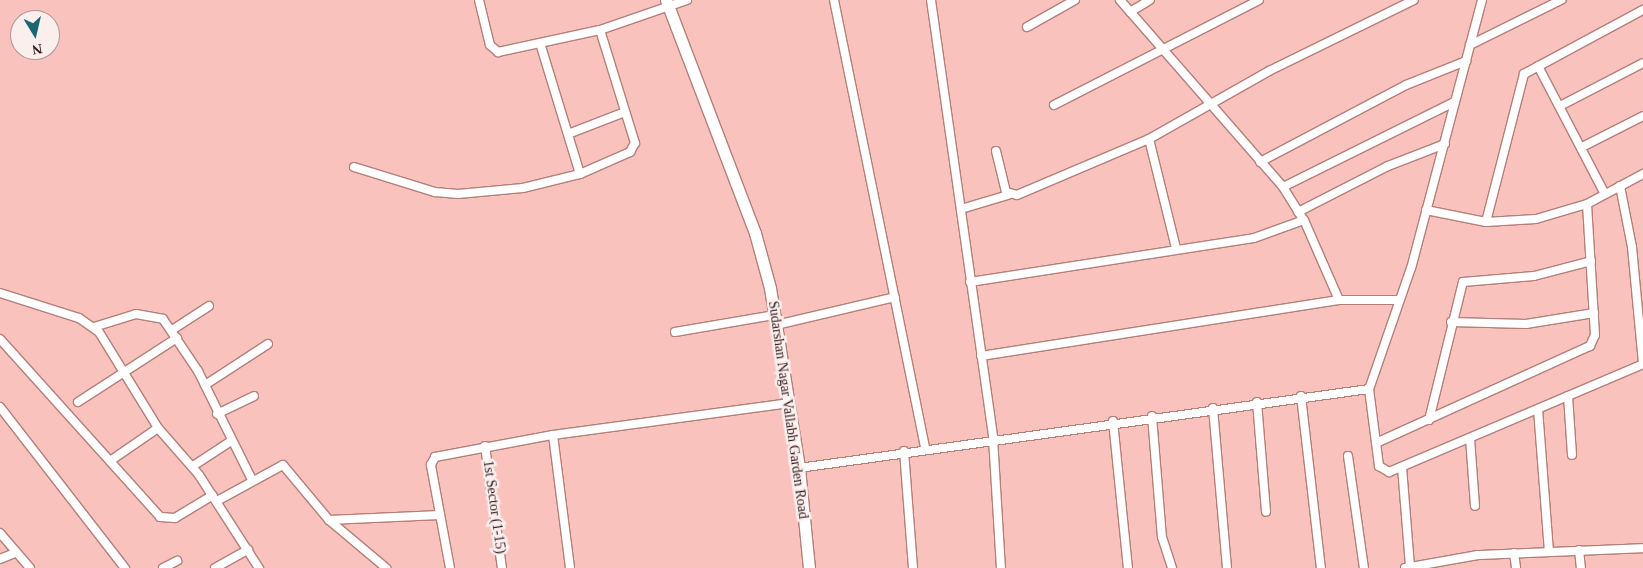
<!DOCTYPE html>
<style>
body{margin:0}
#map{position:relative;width:1643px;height:568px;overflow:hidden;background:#fac2bc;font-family:Georgia,serif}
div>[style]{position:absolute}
.roads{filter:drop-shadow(1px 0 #b37f7a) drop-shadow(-1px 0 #b37f7a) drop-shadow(0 1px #b37f7a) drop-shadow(0 -1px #b37f7a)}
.street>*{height:8px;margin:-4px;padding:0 4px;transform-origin:4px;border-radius:4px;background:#fff}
.secondary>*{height:11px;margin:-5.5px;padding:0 5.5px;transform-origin:5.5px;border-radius:5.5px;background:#fff}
span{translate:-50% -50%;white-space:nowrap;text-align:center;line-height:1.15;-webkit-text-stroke:5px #fbefee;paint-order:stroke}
.street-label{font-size:14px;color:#2c1817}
.north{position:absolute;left:10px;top:10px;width:50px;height:50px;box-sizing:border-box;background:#fbefee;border:1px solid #a89998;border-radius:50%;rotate:171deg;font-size:14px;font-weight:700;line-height:20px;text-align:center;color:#2c1817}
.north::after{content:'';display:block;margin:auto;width:18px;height:22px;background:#1b676f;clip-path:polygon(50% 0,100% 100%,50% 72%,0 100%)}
</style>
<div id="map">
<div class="roads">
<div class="street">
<div style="left:479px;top:0;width:46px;rotate:76.3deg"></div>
<div style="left:490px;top:45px;width:11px;rotate:41deg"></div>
<div style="left:498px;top:52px;width:104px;rotate:-12.2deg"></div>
<div style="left:600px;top:30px;width:92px;rotate:-19deg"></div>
<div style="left:834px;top:0;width:457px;rotate:78.5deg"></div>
<div style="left:931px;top:0;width:442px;rotate:81.9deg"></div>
<div style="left:993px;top:438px;width:130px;rotate:86.5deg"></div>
<div style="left:1120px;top:0;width:248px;rotate:48.9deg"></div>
<div style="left:1283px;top:187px;width:39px;rotate:58deg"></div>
<div style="left:1304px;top:220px;width:87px;rotate:66.4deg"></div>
<div style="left:1482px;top:0;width:277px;rotate:104.8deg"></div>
<div style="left:1411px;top:268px;width:128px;rotate:109.1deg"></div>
<div style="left:1369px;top:389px;width:78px;rotate:82.6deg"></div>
<div style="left:1379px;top:466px;width:12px;rotate:31deg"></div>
<div style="left:1389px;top:472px;width:276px;rotate:-23deg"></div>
<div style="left:1130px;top:12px;width:23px;rotate:-31deg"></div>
<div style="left:1027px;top:27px;width:55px;rotate:-29.4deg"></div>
<div style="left:540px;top:43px;width:137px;rotate:73deg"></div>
<div style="left:1470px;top:45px;width:102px;rotate:-26.3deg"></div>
<div style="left:1538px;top:66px;width:144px;rotate:62.4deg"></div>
<div style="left:1054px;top:105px;width:230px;rotate:-27.1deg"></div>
<div style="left:1560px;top:106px;width:93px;rotate:-27.4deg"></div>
<div style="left:568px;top:134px;width:61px;rotate:-21.1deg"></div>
<div style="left:1149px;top:139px;width:112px;rotate:76.1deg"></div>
<div style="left:1582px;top:147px;width:68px;rotate:-26.9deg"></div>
<div style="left:996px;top:151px;width:42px;rotate:76.3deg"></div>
<div style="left:1006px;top:192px;width:11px;rotate:15deg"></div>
<div style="left:1017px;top:195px;width:143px;rotate:-23deg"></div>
<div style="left:1149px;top:139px;width:138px;rotate:-29.5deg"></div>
<div style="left:1269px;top:71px;width:161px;rotate:-26.1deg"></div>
<div style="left:1260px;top:162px;width:165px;rotate:-27.8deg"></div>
<div style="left:1406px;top:85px;width:65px;rotate:-21.8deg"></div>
<div style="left:354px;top:167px;width:85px;rotate:17.2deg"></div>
<div style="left:435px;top:192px;width:23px;rotate:5deg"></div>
<div style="left:458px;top:194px;width:65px;rotate:-5.3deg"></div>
<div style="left:523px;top:188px;width:59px;rotate:-13.8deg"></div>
<div style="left:580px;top:174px;width:55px;rotate:-23.7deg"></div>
<div style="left:630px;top:152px;width:10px;rotate:-61deg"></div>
<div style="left:635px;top:143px;width:118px;rotate:-107.2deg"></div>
<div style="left:1620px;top:186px;width:62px;rotate:78.9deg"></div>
<div style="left:1632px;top:247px;width:117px;rotate:84.6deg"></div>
<div style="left:1283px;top:187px;width:191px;rotate:-26.4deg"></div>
<div style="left:961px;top:209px;width:49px;rotate:-16.6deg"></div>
<div style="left:1426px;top:210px;width:61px;rotate:11.3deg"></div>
<div style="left:1486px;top:222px;width:50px;rotate:-3.4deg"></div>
<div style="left:1536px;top:219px;width:53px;rotate:-16.4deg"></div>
<div style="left:1587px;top:204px;width:64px;rotate:-28.2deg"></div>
<div style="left:1298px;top:212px;width:101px;rotate:-27.1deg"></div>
<div style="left:1388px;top:166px;width:61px;rotate:-21.1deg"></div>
<div style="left:1486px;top:222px;width:153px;rotate:-75.6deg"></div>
<div style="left:1524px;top:74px;width:135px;rotate:-28.3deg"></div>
<div style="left:970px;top:282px;width:287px;rotate:-8.8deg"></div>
<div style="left:1254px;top:238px;width:53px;rotate:-19.8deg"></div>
<div style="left:0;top:293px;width:83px;rotate:17.6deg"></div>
<div style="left:79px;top:318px;width:24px;rotate:35deg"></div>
<div style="left:99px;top:332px;width:113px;rotate:58.4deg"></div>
<div style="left:158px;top:428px;width:62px;rotate:48.9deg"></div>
<div style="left:199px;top:475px;width:111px;rotate:57.2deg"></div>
<div style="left:1451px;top:322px;width:75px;rotate:1.5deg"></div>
<div style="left:1526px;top:324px;width:69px;rotate:-9.2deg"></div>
<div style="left:776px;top:325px;width:122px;rotate:-13.2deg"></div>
<div style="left:94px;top:327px;width:44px;rotate:-17.2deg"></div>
<div style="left:136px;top:314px;width:27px;rotate:10deg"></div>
<div style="left:163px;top:319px;width:63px;rotate:56.1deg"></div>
<div style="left:198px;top:371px;width:122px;rotate:63.6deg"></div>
<div style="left:172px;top:330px;width:44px;rotate:-33deg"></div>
<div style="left:675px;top:332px;width:100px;rotate:-9.7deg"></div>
<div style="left:0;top:339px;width:239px;rotate:48deg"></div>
<div style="left:160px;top:517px;width:15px;rotate:4deg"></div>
<div style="left:175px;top:518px;width:44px;rotate:-31.2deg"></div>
<div style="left:981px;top:356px;width:362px;rotate:-8.9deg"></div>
<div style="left:1339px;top:300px;width:60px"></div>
<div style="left:205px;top:385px;width:75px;rotate:-33.1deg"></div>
<div style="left:1301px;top:396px;width:173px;rotate:83.4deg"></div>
<div style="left:1568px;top:396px;width:59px;rotate:86.1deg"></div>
<div style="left:78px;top:402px;width:118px;rotate:-32.9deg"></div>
<div style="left:1257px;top:402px;width:110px;rotate:85.3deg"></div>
<div style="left:0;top:407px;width:204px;rotate:52.2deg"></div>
<div style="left:1213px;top:408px;width:161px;rotate:85deg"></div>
<div style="left:1538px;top:409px;width:142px;rotate:85.6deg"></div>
<div style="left:217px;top:414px;width:41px;rotate:-25.9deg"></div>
<div style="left:1152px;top:416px;width:121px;rotate:85.3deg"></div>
<div style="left:1162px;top:537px;width:33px;rotate:72deg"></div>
<div style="left:1429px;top:420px;width:142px;rotate:-76.2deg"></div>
<div style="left:1463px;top:282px;width:71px;rotate:-4.8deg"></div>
<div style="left:1534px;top:276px;width:59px;rotate:-14.7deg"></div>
<div style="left:1113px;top:421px;width:148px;rotate:84.2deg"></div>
<div style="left:553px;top:435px;width:134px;rotate:82.7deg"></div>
<div style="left:1470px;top:438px;width:68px;rotate:85.8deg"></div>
<div style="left:1376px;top:443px;width:235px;rotate:-24.4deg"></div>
<div style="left:1590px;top:346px;width:12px;rotate:-66deg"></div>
<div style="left:1595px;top:335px;width:131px;rotate:-93.5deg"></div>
<div style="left:485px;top:446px;width:123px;rotate:82.1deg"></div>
<div style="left:904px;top:451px;width:117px;rotate:85.6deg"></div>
<div style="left:1348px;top:456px;width:113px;rotate:81.9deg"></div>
<div style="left:110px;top:461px;width:58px;rotate:-34.5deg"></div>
<div style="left:193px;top:466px;width:45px;rotate:-33.3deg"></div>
<div style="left:1402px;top:467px;width:100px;rotate:85.4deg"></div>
<div style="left:799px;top:468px;width:575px;rotate:-7.89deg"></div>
<div style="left:217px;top:501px;width:75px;rotate:-28.6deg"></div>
<div style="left:283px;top:465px;width:72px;rotate:50.1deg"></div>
<div style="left:329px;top:520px;width:75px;rotate:40.1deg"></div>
<div style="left:329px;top:520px;width:111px;rotate:-2.6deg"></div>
<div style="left:0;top:533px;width:46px;rotate:49.4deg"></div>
<div style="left:1579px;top:550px;width:18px;rotate:84deg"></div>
<div style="left:1514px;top:553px;width:15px;rotate:82deg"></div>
<div style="left:0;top:559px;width:16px;rotate:-22deg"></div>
<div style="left:163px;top:568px;width:16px;rotate:-27deg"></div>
<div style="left:215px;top:568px;width:38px;rotate:-29deg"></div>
<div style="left:450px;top:568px;width:105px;rotate:-100.5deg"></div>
<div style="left:431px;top:465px;width:9px;rotate:-63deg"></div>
<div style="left:435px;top:457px;width:120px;rotate:-10.6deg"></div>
<div style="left:553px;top:435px;width:239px;rotate:-7.7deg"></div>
<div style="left:1405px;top:568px;width:74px;rotate:-10.1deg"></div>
<div style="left:1478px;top:555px;width:165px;rotate:-2.4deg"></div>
</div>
<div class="secondary">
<div style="left:666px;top:0;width:249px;rotate:69.1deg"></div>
<div style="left:755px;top:233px;width:57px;rotate:74.7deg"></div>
<div style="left:770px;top:288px;width:182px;rotate:80.8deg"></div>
<div style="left:799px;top:468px;width:100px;rotate:84.3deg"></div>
</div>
</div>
<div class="street-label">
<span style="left:788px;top:410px;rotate:82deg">Sudarshan Nagar Vallabh Garden Road</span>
<span style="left:494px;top:507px;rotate:82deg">1st Sector (1-15)</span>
</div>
<div class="north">N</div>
</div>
